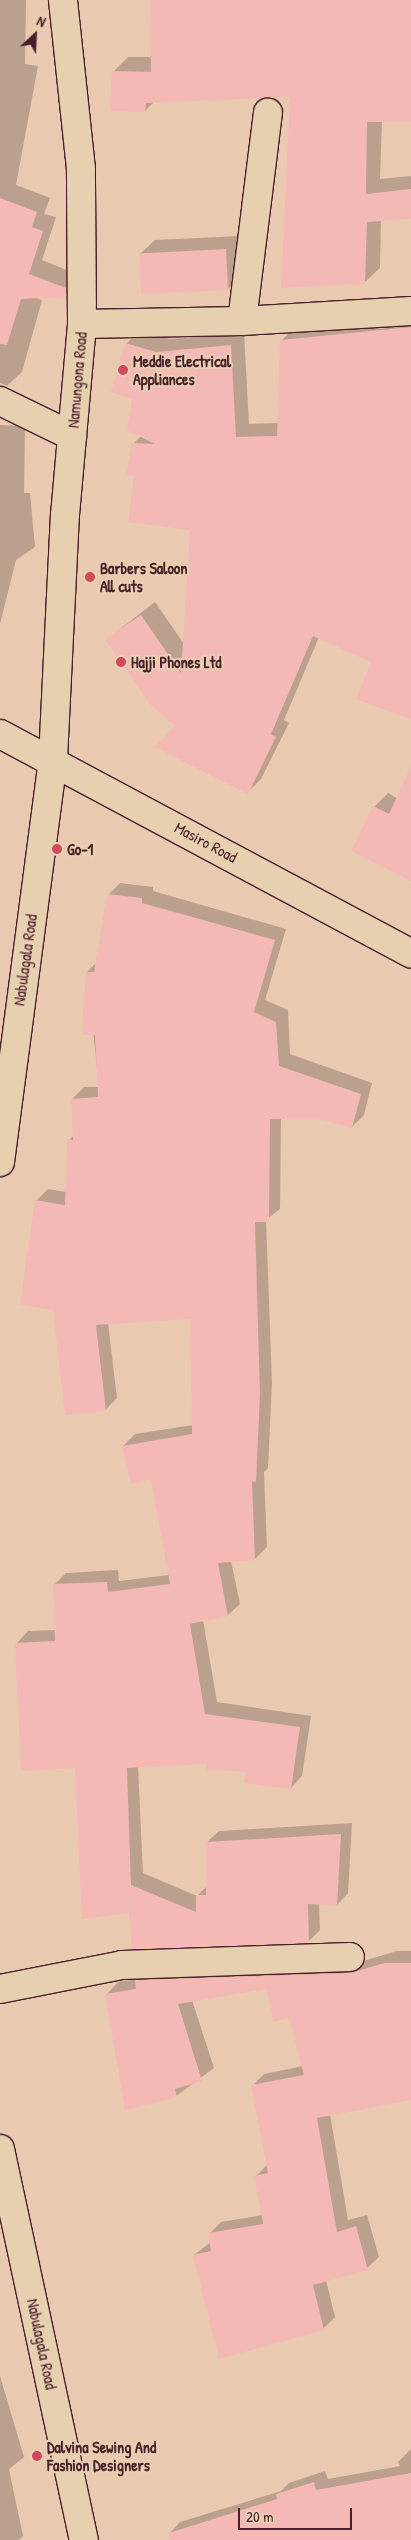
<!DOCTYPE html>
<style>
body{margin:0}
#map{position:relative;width:411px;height:2540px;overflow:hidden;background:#eac9b1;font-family:"Patrick Hand",sans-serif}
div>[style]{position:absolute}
.shadow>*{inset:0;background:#0003}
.building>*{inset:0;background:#f4b8b5;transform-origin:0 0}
.roads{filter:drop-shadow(1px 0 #4a1f2b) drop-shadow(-1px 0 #4a1f2b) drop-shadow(0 1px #4a1f2b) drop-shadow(0 -1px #4a1f2b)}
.street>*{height:28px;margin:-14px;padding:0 14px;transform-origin:14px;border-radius:14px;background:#e6d0af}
.secondary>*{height:28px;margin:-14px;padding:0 14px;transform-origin:14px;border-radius:14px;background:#e6d0af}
.dots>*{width:14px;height:14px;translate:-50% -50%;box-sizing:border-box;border:2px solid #e6d0af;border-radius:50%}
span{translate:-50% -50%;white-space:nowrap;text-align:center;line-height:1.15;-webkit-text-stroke:4px #e6d0af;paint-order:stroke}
.poi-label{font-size:16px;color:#4a1f2b;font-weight:700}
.left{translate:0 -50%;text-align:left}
.street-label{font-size:16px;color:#4a1f2b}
.north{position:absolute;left:10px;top:10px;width:50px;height:50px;-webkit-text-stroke:4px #e6d0af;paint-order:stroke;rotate:25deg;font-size:14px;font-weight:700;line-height:20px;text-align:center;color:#4a1f2b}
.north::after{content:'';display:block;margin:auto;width:18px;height:22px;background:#4a1f2b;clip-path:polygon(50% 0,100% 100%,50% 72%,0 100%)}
.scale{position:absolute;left:238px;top:2508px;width:114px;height:22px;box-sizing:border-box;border:2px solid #4a1f2b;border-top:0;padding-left:6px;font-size:15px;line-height:18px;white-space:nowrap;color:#4a1f2b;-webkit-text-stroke:4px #e6d0af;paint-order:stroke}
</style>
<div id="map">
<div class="shadow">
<div style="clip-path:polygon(0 0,26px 0,25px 64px,38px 66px,16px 185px,50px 198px,44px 214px,56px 217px,42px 260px,79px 275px,79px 282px,66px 295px,34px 297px,42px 300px,22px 372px,7px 386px,0 383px)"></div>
<div style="clip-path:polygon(151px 0,411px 0,411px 121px,382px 121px,380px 179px,411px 176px,411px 217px,381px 220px,380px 268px,364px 283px,291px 96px,154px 102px,145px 111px,113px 72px,128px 57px,152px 57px)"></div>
<div style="clip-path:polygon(240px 236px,242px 275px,228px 289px,140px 254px,155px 240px)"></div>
<div style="clip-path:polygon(392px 317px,379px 329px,411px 325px,411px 718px,373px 661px,319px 637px,284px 720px,289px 723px,261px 779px,248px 792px,107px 639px,155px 602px,184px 644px,191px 529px,135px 475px,133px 444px,141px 436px,126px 344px,140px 330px,170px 339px,244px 332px,249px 424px,278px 423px,281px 341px,295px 327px)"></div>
<div style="clip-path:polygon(0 425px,25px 426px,24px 493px,30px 493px,35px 547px,16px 560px,0 624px)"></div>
<div style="clip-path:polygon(411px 785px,411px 879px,374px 807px,388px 793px,398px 799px)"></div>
<div style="clip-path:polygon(120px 883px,153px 887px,153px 891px,286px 929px,265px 1000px,288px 1010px,290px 1054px,372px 1083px,364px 1115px,352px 1127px,319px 1118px,281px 1118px,280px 1209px,266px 1220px,272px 1382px,268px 1468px,264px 1472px,267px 1547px,255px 1559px,231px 1561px,240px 1604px,228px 1615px,203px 1620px,217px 1702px,311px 1716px,302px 1776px,291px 1788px,247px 1770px,208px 1763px,138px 1766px,143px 1873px,197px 1896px,207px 1886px,207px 1842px,219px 1831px,352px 1823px,348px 1893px,337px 1905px,319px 1903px,320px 1930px,308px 1942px,130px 1912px,77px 1767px,17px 1643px,28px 1631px,56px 1630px,54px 1585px,66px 1573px,118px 1570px,119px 1581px,169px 1575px,152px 1477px,123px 1446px,135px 1434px,193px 1425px,192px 1318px,108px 1323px,117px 1398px,105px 1410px,54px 1309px,36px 1201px,48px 1189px,66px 1192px,69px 1140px,74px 1135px,72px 1099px,84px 1087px,99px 1087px,87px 972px,97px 962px,108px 895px)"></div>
<div style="clip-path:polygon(397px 1951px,411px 1951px,411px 2086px,330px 2114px,348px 2220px,367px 2215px,379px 2257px,367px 2268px,326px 2280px,335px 2317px,323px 2329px,194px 2255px,211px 2242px,209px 2234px,221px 2222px,263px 2215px,255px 2177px,267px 2165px,252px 2086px,264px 2074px,303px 2066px,290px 2017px,268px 1988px,192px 2000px,214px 2068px,176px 2096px,107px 1994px,118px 1982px,138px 1979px,149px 1969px,363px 1961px)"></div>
<div style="clip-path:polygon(0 2376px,24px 2457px,9px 2469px,23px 2536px,19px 2540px,0 2540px)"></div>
<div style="clip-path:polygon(411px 2449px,411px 2540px,171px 2540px,169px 2534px,180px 2522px,281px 2491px,289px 2483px,325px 2471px,328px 2479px,400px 2466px,398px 2462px)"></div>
</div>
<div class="building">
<div style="clip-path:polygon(150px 0,411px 0,411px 122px,367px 122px,366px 194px,411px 189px,411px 219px,367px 222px,365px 284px,281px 288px,290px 97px,146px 103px,145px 112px,110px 111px,112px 71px,151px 72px)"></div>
<div style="clip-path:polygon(0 198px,37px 212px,32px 227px,43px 231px,29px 274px,66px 288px,66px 297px,21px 299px,7px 345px,0 344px)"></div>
<div style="left:226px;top:249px;width:41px;height:87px;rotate:87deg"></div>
<div style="clip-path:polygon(411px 327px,411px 719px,356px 699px,371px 662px,313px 636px,271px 734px,276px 737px,248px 794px,155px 747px,175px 726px,150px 704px,105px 639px,141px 615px,181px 673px,190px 530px,128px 522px,134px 476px,126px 475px,132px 443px,155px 444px,127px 430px,132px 399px,111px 392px,125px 343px,156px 352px,231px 345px,236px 437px,277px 436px,280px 340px)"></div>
<div style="clip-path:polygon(411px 767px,411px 881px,351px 851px,373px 806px,389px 814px)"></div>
<div style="clip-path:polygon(107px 894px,142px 898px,142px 903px,275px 940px,254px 1012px,276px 1022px,279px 1066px,361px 1094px,352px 1128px,319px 1119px,270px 1119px,269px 1222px,255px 1222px,260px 1394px,256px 1482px,252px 1481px,255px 1560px,218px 1563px,228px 1616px,190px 1624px,205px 1714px,300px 1727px,291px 1789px,244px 1783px,246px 1772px,206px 1769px,207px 1764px,127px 1768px,131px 1885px,196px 1912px,196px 1895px,206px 1895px,206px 1842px,341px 1834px,337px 1906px,308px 1904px,309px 1943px,132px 1949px,129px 1913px,82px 1919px,75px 1768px,21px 1771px,15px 1643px,55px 1641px,53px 1584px,107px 1582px,108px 1592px,170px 1584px,151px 1479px,131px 1484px,122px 1446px,192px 1434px,190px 1319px,96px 1325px,106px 1411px,65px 1415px,53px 1310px,20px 1305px,35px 1200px,65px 1205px,67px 1139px,73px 1140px,71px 1099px,98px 1097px,95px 1035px,82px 1035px,83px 1012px,86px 972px,94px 972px)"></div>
<div style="clip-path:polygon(384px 1963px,411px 1963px,411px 2100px,317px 2118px,337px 2232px,356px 2226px,368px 2270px,313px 2285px,324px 2330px,219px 2359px,193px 2255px,211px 2251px,208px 2233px,263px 2224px,254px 2176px,268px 2173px,251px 2085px,304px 2075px,289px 2018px,273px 2022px,267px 1989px,178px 2004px,202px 2081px,175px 2089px,177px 2097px,125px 2110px,105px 1994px,136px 1989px,135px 1980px,351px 1973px)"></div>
<div style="clip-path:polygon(411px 2473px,411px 2540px,170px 2540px,169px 2533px,277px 2499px,276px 2494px,314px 2482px,316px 2490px)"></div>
</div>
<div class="roads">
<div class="street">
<div style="left:242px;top:321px;width:210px;rotate:-82.9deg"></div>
<div style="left:82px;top:324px;width:160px;rotate:-1.1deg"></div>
<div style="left:242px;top:321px;width:169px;rotate:-3.4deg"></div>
<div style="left:0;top:401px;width:80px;rotate:25.9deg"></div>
<div style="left:0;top:1989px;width:124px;rotate:-11.1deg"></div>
<div style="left:122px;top:1965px;width:228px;rotate:-2deg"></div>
</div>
<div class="secondary">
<div style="left:0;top:734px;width:466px;rotate:28.1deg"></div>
<div style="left:0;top:1162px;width:406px;rotate:-82.5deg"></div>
<div style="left:53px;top:759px;width:244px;rotate:-87.2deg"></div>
<div style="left:65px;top:515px;width:192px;rotate:-84.9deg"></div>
<div style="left:82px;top:324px;width:155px;rotate:-90.4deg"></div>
<div style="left:81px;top:169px;width:170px;rotate:-96.1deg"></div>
<div style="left:0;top:2149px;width:400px;rotate:77.9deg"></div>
</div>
</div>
<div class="dots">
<div style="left:123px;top:370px;background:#d1495b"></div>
<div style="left:90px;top:577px;background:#d1495b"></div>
<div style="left:121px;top:662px;background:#d1495b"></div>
<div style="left:57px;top:849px;background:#d1495b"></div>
<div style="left:37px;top:2456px;background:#d1495b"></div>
</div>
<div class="poi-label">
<span class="left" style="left:133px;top:370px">Meddie Electrical<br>Appliances</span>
<span class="left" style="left:100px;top:577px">Barbers Saloon<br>All cuts</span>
<span class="left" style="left:131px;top:662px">Hajji Phones Ltd</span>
<span class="left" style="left:67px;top:849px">Go-1</span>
<span class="left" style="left:47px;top:2456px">Dalvina Sewing And<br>Fashion Designers</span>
</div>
<div class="street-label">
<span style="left:77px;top:380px;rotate:-85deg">Namungona Road</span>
<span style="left:206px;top:842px;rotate:28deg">Masiro Road</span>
<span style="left:25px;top:960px;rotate:-82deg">Nabulagala Road</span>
<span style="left:42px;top:2344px;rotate:78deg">Nabulagala Road</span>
</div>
<div class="north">N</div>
<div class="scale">20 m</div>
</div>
